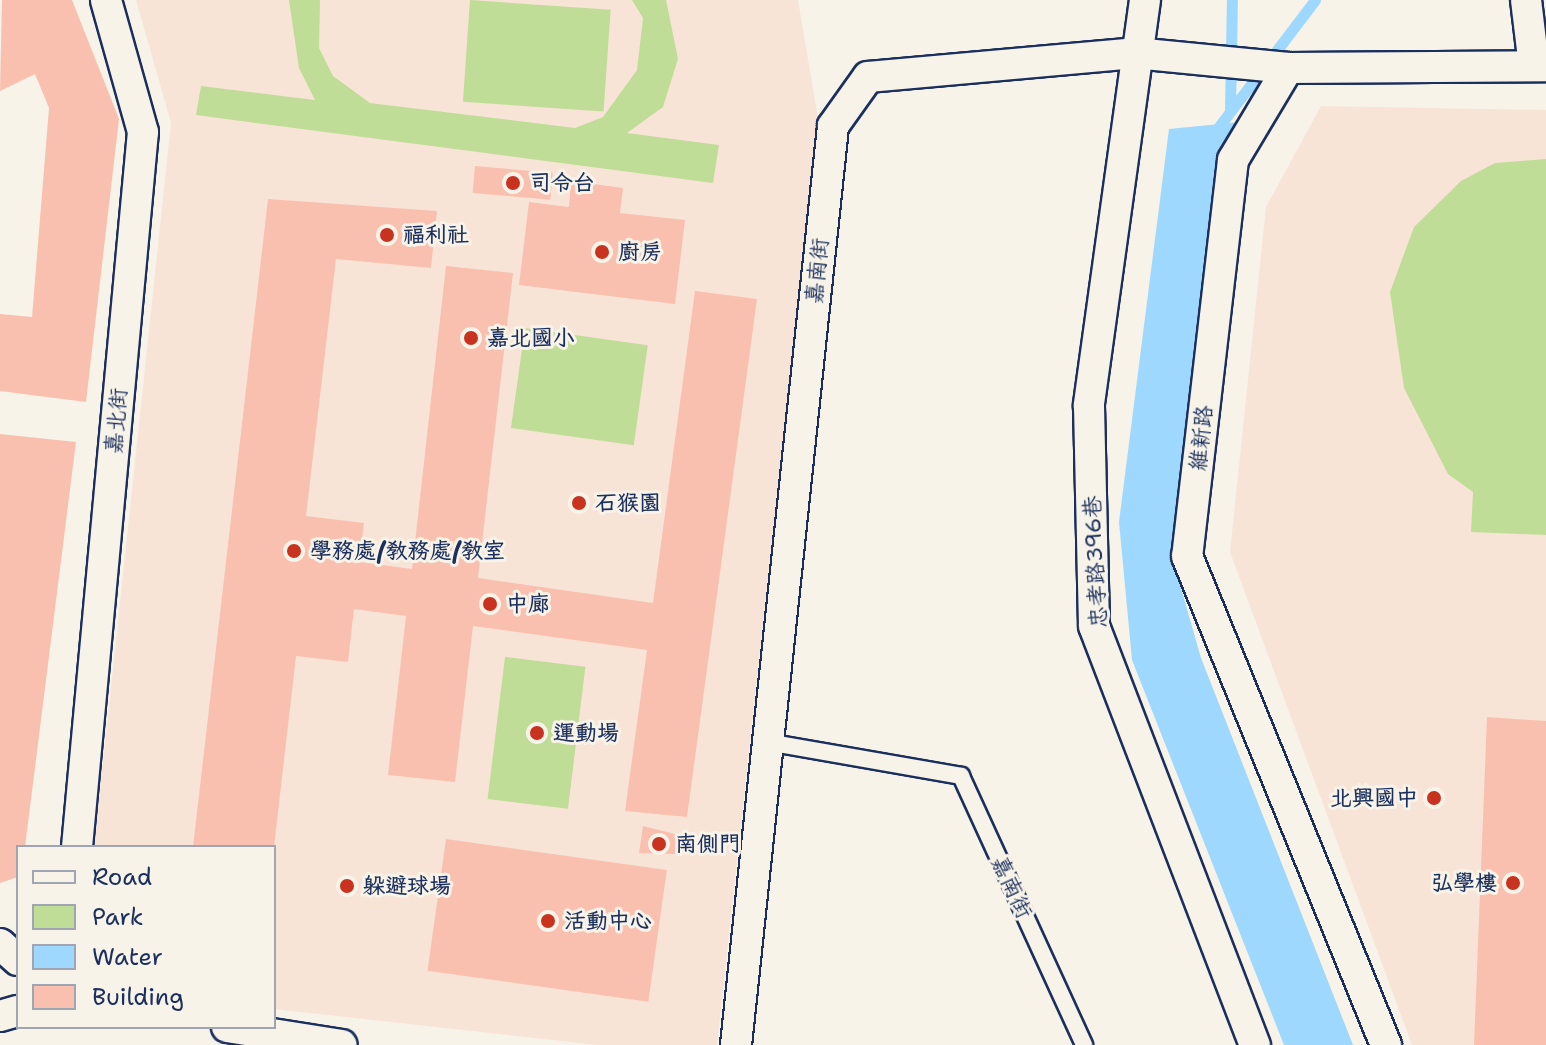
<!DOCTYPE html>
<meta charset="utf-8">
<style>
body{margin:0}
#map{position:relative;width:1546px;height:1045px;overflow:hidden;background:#f7f3e8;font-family:"Shantell Sans","LXGW WenKai TC",sans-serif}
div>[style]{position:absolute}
.built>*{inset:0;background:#f8e4d7}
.green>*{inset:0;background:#bfdd96;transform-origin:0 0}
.water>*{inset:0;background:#9ed8fe}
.stream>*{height:11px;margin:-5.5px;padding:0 5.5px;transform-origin:5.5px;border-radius:5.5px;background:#9ed8fe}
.building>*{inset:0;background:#f9c0af;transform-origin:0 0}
.roads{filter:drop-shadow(2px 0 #1b2f5e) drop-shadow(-2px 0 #1b2f5e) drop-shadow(0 2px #1b2f5e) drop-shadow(0 -2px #1b2f5e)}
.lane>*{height:16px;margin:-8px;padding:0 8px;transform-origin:8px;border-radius:8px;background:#f7f3e8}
.street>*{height:30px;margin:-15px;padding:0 15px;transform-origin:15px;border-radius:15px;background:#f7f3e8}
.dots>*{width:22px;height:22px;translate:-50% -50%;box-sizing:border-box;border:4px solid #f7f3e8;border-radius:50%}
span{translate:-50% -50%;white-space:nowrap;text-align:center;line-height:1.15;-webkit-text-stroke:6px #f7f3e8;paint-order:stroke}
.poi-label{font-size:22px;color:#1b2f5e;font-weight:700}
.left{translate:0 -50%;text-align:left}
.right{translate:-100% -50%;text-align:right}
.street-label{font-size:22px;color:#1b2f5e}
.legend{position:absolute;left:16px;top:845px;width:260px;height:184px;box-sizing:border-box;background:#f7f3e8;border:2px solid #9fa5b1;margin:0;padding:10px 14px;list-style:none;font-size:24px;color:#1b2f5e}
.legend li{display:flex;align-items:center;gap:16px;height:40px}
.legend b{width:40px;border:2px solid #9fa5b1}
</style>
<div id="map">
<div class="built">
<div style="clip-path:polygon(136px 0,798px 0,818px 118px,717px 1045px,597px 1045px,274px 1009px,274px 847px,94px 847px,171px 123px)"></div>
<div style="clip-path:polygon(1321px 106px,1546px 110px,1546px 1045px,1412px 1045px,1230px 552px,1266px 207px)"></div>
</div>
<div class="green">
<div style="clip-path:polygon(289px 0,320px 0,319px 48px,333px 76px,370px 103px,575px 128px,603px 117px,637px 70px,643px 18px,632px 0,666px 0,678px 59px,663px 107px,627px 133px,719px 145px,713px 183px,196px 115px,201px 86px,315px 100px,299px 68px)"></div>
<div style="left:470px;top:0;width:141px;height:102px;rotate:4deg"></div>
<div style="clip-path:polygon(1546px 159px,1546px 535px,1471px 532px,1473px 492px,1448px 474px,1404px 388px,1390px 292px,1414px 227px,1461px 181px,1495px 163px)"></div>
<div style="left:525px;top:328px;width:124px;height:101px;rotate:8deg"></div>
<div style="left:505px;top:657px;width:81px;height:143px;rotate:7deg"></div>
</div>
<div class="water">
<div style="clip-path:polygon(1240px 122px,1173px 560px,1201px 658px,1353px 1045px,1284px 1045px,1132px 660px,1119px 522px,1169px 129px)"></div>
</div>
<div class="stream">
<div style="left:1230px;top:111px;width:111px;rotate:-89deg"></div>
<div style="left:1214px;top:133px;width:167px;rotate:-52.8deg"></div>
</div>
<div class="building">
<div style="clip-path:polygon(2px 0,72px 0,119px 119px,86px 402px,0 391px,0 314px,32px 317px,49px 108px,35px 74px,0 91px)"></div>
<div style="left:475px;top:166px;width:78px;height:27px;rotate:5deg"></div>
<div style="clip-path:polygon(571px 181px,623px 188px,620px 213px,685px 220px,675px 304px,519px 285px,529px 202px,569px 207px)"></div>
<div style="clip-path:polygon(268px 199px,437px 211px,431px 268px,336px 259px,306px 516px,364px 523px,359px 562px,412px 569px,446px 266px,513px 273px,478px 578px,653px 603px,695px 291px,757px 299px,687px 817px,625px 811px,647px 650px,473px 626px,455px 782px,388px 775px,406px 616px,354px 609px,348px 662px,296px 656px,274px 847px,193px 847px)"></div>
<div style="clip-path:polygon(0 434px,76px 442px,25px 847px,18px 847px,18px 877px,0 883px)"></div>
<div style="clip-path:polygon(1487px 717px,1546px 721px,1546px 1045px,1474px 1045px)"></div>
<div style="clip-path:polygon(643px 826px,679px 835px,678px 854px,639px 853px)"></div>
<div style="left:446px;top:839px;width:223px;height:133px;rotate:8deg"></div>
</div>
<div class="roads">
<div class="lane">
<div style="left:767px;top:742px;width:197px;rotate:9.9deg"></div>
<div style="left:961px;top:776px;width:296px;rotate:65.4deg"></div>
</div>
<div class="street">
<div style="left:1145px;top:0;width:410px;rotate:97.9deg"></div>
<div style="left:1089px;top:406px;width:220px;rotate:88.7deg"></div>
<div style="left:1094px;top:626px;width:449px;rotate:69deg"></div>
<div style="left:1526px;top:0;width:66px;rotate:83.1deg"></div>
<div style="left:1288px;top:68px;width:107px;rotate:120.9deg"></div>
<div style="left:1233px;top:160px;width:399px;rotate:96.6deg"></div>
<div style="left:1187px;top:556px;width:528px;rotate:67.86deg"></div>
<div style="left:77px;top:847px;width:718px;rotate:-84.73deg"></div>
<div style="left:143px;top:132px;width:137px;rotate:-105.7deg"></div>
<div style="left:0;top:944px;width:24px;rotate:42deg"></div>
<div style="left:0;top:1016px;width:19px;rotate:-16deg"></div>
<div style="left:227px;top:1027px;width:116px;rotate:8.9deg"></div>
<div style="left:736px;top:1045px;width:924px;rotate:-83.97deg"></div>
<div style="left:833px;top:126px;width:60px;rotate:-54.5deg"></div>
<div style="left:868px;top:77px;width:268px;rotate:-5.1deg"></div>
<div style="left:1135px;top:53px;width:154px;rotate:5.6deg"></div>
<div style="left:1288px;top:68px;width:258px;rotate:-0.4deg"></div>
</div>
</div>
<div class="dots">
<div style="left:513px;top:183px;background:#c8321e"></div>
<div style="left:387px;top:235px;background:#c8321e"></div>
<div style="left:602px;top:252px;background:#c8321e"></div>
<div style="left:471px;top:338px;background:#c8321e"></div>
<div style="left:579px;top:503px;background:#c8321e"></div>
<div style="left:294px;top:551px;background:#c8321e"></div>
<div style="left:490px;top:604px;background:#c8321e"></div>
<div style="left:537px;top:733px;background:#c8321e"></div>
<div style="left:1434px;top:798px;background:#c8321e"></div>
<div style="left:659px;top:844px;background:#c8321e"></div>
<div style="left:1513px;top:883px;background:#c8321e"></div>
<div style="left:347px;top:886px;background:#c8321e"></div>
<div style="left:548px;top:921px;background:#c8321e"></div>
</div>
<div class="poi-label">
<span class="left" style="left:529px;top:183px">司令台</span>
<span class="left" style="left:403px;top:235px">福利社</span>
<span class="left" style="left:618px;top:252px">廚房</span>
<span class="left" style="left:487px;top:338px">嘉北國小</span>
<span class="left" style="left:595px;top:503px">石猴園</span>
<span class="left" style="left:310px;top:551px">學務處/教務處/教室</span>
<span class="left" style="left:506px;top:604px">中廊</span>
<span class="left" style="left:553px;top:733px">運動場</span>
<span class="right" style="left:1418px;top:798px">北興國中</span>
<span class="left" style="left:675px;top:844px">南側門</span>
<span class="right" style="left:1497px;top:883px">弘學樓</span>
<span class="left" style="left:363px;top:886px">躲避球場</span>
<span class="left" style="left:564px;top:921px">活動中心</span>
</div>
<div class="street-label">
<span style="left:817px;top:271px;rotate:-84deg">嘉南街</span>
<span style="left:116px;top:421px;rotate:-85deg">嘉北街</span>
<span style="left:1201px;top:438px;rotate:-84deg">維新路</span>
<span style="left:1095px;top:562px;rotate:-93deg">忠孝路396巷</span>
<span style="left:1012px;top:887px;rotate:65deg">嘉南街</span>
</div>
<ul class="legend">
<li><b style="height:10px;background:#f7f3e8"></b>Road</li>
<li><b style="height:22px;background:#bfdd96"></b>Park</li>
<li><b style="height:22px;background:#9ed8fe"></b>Water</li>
<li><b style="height:22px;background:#f9c0af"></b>Building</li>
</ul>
</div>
